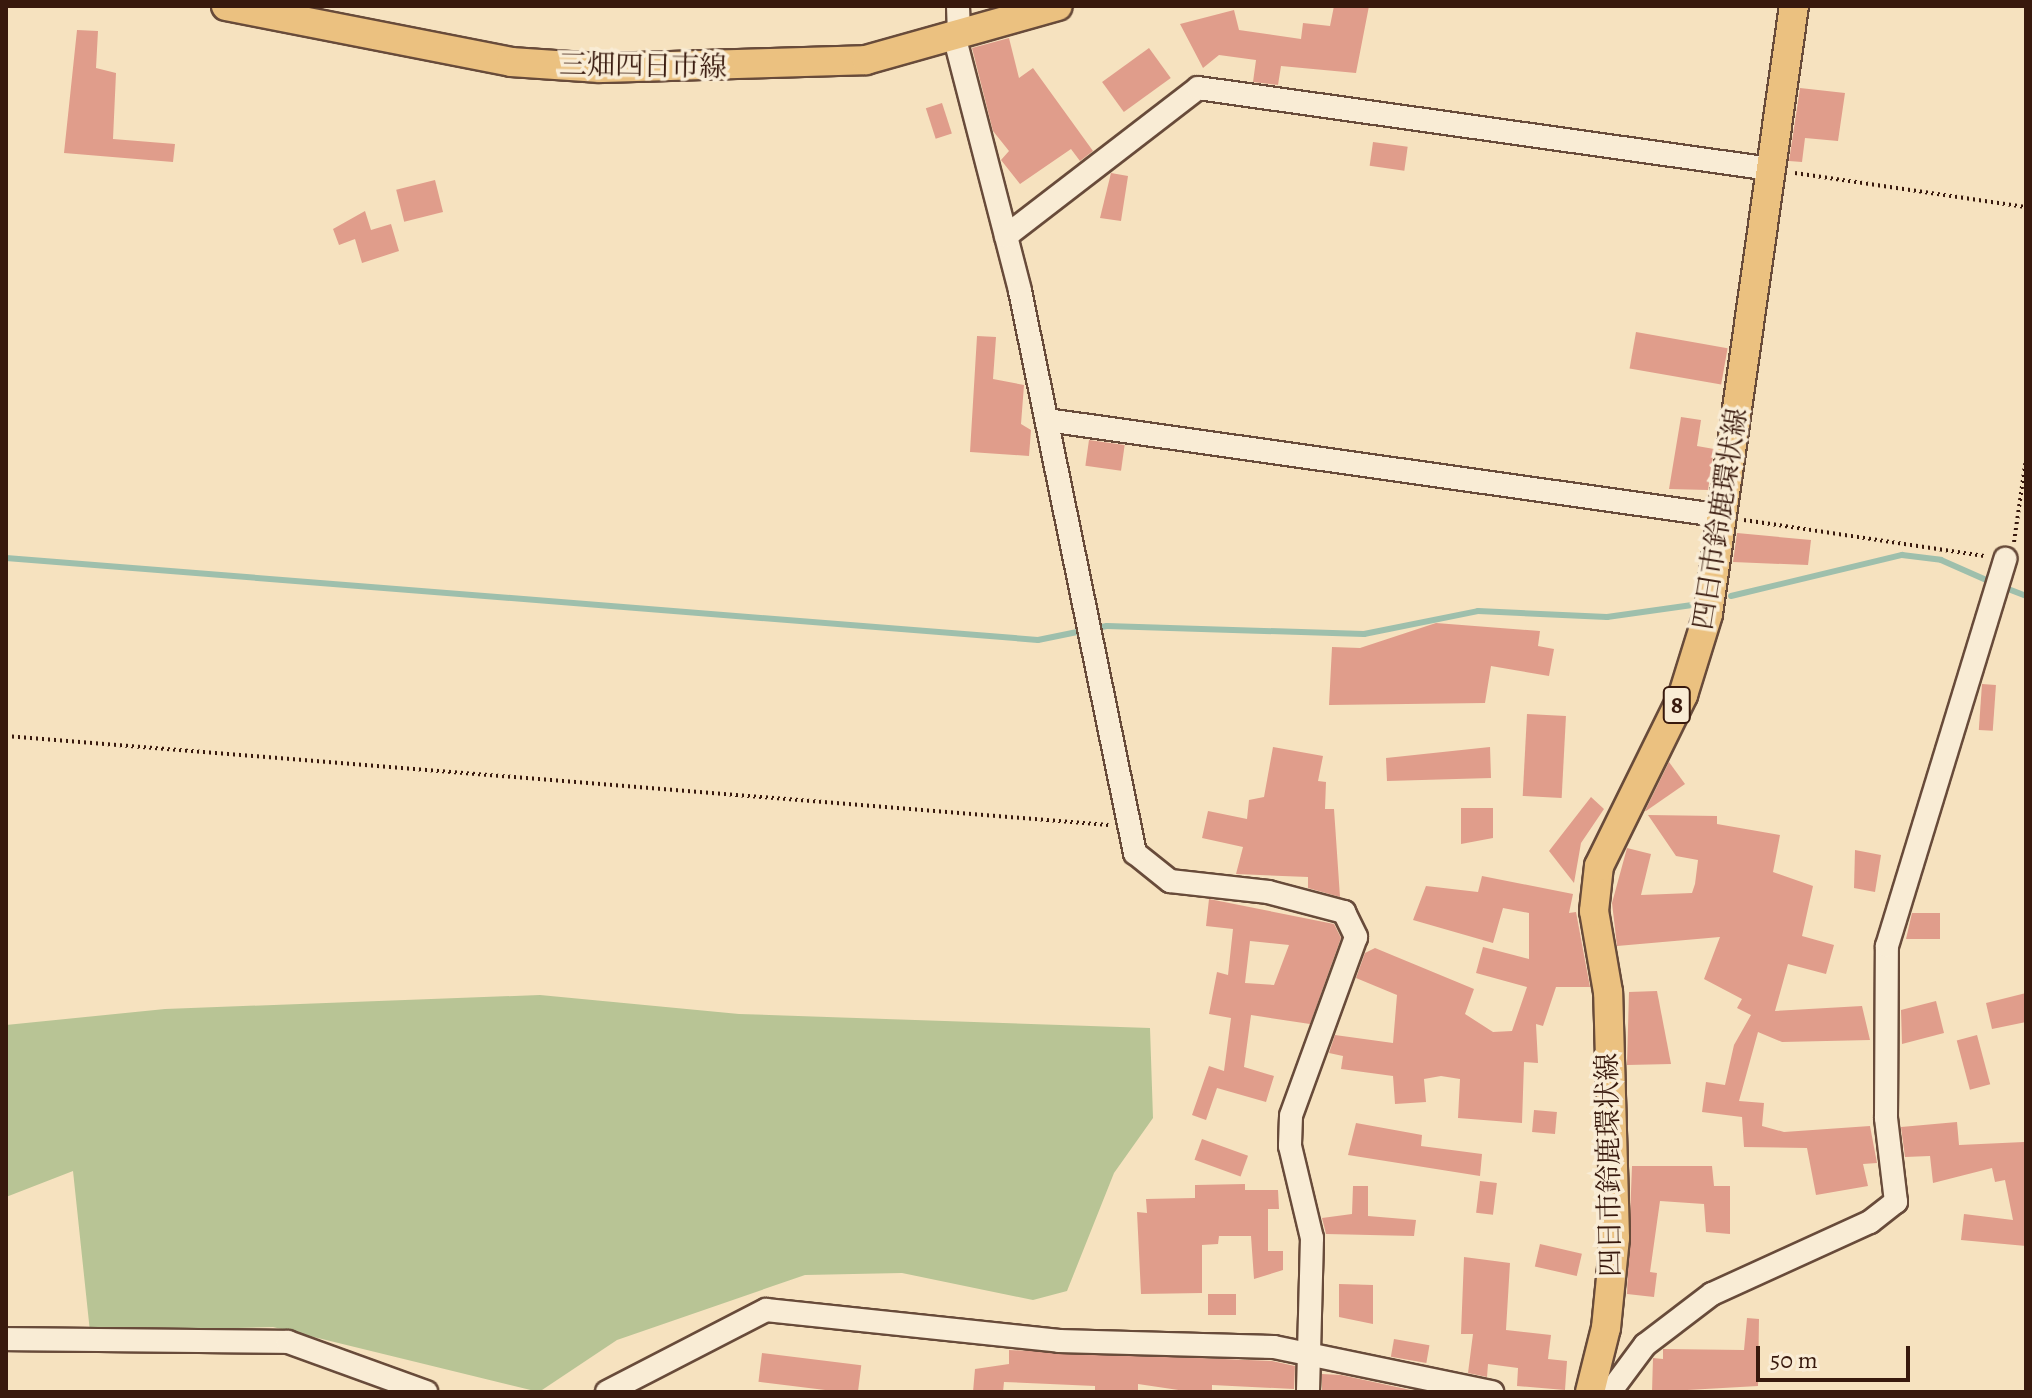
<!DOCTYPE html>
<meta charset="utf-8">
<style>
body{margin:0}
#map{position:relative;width:2032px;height:1398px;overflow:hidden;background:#f6e2bf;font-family:Alegreya,"Noto Serif JP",serif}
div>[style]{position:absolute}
.green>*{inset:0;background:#b8c495}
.stream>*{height:6px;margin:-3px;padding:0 3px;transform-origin:3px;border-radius:3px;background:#9ebfac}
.building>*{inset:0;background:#e09d8b;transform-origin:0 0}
.path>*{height:4px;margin-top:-2px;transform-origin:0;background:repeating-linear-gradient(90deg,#38190d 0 2px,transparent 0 6px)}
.roads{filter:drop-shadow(2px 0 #684b3a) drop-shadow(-2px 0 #684b3a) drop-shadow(0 2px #684b3a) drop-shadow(0 -2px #684b3a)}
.minor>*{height:22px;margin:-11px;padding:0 11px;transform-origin:11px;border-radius:11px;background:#f9ecd5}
.major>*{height:28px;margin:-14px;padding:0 14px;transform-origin:14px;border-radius:14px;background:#ebc180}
span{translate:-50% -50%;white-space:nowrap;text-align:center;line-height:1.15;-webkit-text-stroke:7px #f9ecd5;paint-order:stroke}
.shield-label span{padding:2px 6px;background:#f9ecd5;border:2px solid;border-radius:6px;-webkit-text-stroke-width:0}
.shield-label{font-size:26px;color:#38190d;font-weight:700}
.street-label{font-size:28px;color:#38190d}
.frame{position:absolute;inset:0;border:8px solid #38190d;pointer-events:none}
.scale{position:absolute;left:1756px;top:1346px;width:154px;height:36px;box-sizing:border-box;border:4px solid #38190d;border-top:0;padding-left:10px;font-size:24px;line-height:28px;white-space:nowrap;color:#38190d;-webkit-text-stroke:6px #f9ecd5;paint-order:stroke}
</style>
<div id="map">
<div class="green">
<div style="clip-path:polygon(540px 995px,739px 1014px,1150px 1028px,1153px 1118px,1114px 1173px,1067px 1291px,1033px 1300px,902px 1273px,805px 1275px,617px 1340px,539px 1392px,273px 1327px,90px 1332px,73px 1171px,6px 1197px,6px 1025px,165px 1009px)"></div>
</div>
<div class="stream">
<div style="left:6px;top:558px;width:1035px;rotate:4.54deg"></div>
<div style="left:1038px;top:640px;width:70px;rotate:-11.5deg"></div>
<div style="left:1107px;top:626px;width:257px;rotate:1.8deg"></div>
<div style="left:1364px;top:634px;width:116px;rotate:-11.4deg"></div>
<div style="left:1478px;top:611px;width:129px;rotate:2.7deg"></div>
<div style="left:1607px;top:617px;width:86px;rotate:-8deg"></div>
<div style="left:2003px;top:587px;width:25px;rotate:21deg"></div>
<div style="left:1731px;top:596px;width:176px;rotate:-13.5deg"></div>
<div style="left:1902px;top:555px;width:39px;rotate:7deg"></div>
<div style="left:1941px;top:560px;width:57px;rotate:23.9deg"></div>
</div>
<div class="building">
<div style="clip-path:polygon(1334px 6px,1369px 6px,1356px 73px,1281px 66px,1278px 85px,1253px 82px,1256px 60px,1219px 55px,1203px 68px,1180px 24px,1234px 10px,1239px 30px,1301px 39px,1303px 23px,1330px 26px)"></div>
<div style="clip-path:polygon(77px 30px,98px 31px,96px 68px,116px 73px,113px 139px,175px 144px,173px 162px,64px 153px)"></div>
<div style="clip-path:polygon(1009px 38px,1019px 78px,1033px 68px,1093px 151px,1080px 161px,1071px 149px,1020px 184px,1001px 160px,1009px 151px,993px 131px,972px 48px)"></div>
<div style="left:1149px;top:48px;width:37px;height:58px;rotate:54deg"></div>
<div style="clip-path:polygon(1800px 88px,1845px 93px,1838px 141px,1805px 138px,1802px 162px,1789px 161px)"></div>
<div style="left:942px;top:103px;width:32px;height:17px;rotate:72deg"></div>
<div style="left:1373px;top:142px;width:35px;height:24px;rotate:8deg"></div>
<div style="clip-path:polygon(1111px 173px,1128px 176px,1121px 221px,1100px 218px)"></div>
<div style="left:435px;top:180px;width:33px;height:40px;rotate:76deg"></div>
<div style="clip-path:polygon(365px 211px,371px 230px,391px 224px,399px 251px,362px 263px,355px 239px,339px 245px,333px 229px)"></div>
<div style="left:1636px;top:332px;width:93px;height:37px;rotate:10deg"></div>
<div style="clip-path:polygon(977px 336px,996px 337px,993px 379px,1024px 385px,1021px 424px,1031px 430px,1029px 456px,970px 452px)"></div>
<div style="clip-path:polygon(1681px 417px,1701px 420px,1697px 446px,1714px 449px,1708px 490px,1669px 489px)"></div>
<div style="left:1089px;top:440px;width:36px;height:26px;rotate:8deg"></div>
<div style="clip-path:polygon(1737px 533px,1811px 540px,1808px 565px,1733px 562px)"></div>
<div style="clip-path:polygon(1436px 623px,1540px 631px,1538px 646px,1554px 649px,1549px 676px,1491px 666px,1485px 703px,1329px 705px,1332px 647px,1360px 648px)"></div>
<div style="left:1982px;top:684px;width:14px;height:46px;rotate:4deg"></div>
<div style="left:1527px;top:714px;width:39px;height:82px;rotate:3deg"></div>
<div style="clip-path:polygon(1273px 747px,1323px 756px,1318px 781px,1326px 782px,1325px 809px,1334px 809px,1340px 897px,1308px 888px,1308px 877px,1236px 874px,1243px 847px,1202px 838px,1208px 811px,1247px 819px,1249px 800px,1264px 797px)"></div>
<div style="clip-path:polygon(1490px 747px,1491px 778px,1387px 781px,1386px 758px)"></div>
<div style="clip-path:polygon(1669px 762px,1685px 784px,1646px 811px,1645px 811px)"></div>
<div style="clip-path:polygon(1591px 797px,1604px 809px,1581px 843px,1574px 883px,1549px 851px)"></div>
<div style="clip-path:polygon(1461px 808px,1493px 808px,1493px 838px,1461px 844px)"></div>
<div style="clip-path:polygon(1648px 815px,1717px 816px,1717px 824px,1780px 835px,1773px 872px,1813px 886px,1802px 936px,1834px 945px,1826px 974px,1788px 964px,1775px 1011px,1862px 1006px,1870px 1040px,1782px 1042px,1758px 1032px,1739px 1101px,1764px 1103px,1762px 1126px,1784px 1132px,1870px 1126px,1877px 1163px,1863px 1164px,1868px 1186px,1816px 1195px,1807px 1148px,1744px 1147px,1742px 1117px,1702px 1112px,1706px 1082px,1725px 1085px,1734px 1045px,1751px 1015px,1737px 1008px,1742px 999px,1704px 979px,1720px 937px,1617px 946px,1612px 903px,1627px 848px,1651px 854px,1641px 895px,1692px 893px,1695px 884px,1698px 860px,1676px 856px)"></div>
<div style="clip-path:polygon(1855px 850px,1881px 855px,1875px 892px,1854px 888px)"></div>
<div style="clip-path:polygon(1482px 876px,1573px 894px,1569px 913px,1576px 912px,1590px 987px,1556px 987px,1543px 1026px,1536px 1024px,1538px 1063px,1524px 1062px,1522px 1123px,1458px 1118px,1460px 1079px,1441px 1076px,1424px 1079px,1426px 1102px,1395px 1104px,1393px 1076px,1341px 1069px,1343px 1056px,1329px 1053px,1335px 1035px,1393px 1043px,1397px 995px,1356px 978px,1365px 953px,1375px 948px,1474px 989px,1465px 1014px,1493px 1032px,1512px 1031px,1527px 987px,1476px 973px,1483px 947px,1529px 959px,1529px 913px,1503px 908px,1493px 943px,1413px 920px,1426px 886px,1478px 892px)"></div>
<div style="clip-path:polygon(evenodd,1209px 899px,1334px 924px,1341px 938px,1310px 1024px,1251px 1015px,1244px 1067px,1274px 1076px,1266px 1102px,1217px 1088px,1206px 1120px,1192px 1115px,1209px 1066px,1224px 1071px,1231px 1018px,1209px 1014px,1217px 972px,1228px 975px,1233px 929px,1206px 926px,1209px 899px,1250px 941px,1289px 945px,1274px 985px,1245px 983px,1250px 941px)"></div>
<div style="clip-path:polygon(1912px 913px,1940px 913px,1940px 939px,1906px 939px)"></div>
<div style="clip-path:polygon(1657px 991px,1671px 1064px,1627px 1065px,1629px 992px)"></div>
<div style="clip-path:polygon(2026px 993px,2026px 1022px,1992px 1029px,1986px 1003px)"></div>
<div style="clip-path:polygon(1936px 1001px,1944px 1033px,1902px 1044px,1901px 1010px)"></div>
<div style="left:1977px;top:1035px;width:51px;height:21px;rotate:75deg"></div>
<div style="left:1534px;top:1110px;width:23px;height:22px;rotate:5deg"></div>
<div style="clip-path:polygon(1957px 1122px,1959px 1145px,2024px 1142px,2026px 1246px,1961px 1240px,1964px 1214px,2013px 1220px,2005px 1180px,1995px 1182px,1992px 1168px,1933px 1183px,1930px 1156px,1905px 1157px,1901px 1127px)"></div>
<div style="clip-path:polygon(1356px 1123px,1422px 1135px,1421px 1146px,1482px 1154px,1480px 1176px,1348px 1155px)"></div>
<div style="left:1202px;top:1139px;width:49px;height:22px;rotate:20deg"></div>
<div style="clip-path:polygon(1632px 1166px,1712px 1166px,1714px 1186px,1730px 1186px,1730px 1234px,1706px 1232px,1704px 1204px,1660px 1201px,1650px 1272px,1657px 1273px,1654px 1297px,1627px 1294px)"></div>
<div style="left:1480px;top:1181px;width:17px;height:32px;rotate:7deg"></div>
<div style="clip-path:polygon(1245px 1184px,1245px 1190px,1278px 1190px,1279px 1209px,1268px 1209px,1268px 1251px,1283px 1251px,1283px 1270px,1254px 1279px,1251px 1236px,1219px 1236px,1218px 1244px,1202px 1245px,1202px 1293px,1141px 1294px,1137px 1212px,1147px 1213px,1146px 1199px,1195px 1198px,1195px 1185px)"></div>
<div style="clip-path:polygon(1353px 1186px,1368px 1186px,1368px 1216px,1416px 1220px,1414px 1236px,1326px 1234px,1322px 1218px,1352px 1214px)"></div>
<div style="left:1540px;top:1244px;width:43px;height:23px;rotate:13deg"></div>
<div style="clip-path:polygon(1464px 1257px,1510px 1263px,1506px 1330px,1551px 1335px,1548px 1359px,1567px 1361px,1565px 1390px,1517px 1386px,1518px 1368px,1488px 1364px,1487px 1377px,1468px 1373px,1473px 1334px,1461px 1334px)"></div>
<div style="clip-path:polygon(1339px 1284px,1373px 1285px,1373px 1324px,1339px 1317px)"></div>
<div style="left:1236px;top:1294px;width:21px;height:28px;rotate:90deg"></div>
<div style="clip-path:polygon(1747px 1318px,1759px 1319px,1758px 1386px,1652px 1392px,1653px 1358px,1663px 1359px,1663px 1349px,1744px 1350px)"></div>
<div style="left:1394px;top:1339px;width:36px;height:18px;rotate:10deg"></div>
<div style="clip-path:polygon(1009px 1350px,1272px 1361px,1295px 1366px,1294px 1389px,1212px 1385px,1212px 1392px,1192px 1392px,1138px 1384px,1138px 1392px,1095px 1392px,1095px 1386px,1004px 1382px,1003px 1392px,973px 1392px,975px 1369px,1009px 1364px)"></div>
<div style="left:762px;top:1353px;width:100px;height:29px;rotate:7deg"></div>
<div style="clip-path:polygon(1322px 1374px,1341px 1375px,1420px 1392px,1322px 1392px)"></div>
</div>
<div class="path">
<div style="left:1795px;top:173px;width:233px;rotate:8.4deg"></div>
<div style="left:1744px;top:520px;width:243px;rotate:8.5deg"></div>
<div style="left:2014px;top:542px;width:84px;rotate:-81.8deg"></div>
<div style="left:6px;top:736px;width:1106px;rotate:4.62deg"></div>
</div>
<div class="roads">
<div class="minor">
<div style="left:958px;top:6px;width:32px;rotate:88deg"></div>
<div style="left:955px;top:39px;width:260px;rotate:75.5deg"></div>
<div style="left:1020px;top:291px;width:574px;rotate:78.44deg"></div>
<div style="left:1135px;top:853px;width:45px;rotate:38.7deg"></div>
<div style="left:1170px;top:881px;width:99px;rotate:6.4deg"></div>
<div style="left:1268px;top:892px;width:79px;rotate:14.7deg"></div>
<div style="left:1344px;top:912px;width:28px;rotate:64deg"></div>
<div style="left:1356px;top:937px;width:190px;rotate:110deg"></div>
<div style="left:1291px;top:1116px;width:30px;rotate:92deg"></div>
<div style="left:1290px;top:1146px;width:95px;rotate:76.6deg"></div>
<div style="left:1312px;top:1238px;width:154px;rotate:91.5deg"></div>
<div style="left:1006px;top:236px;width:242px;rotate:-37.6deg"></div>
<div style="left:1198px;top:88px;width:579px;rotate:8.05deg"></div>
<div style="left:1047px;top:420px;width:683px;rotate:8.08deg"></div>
<div style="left:6px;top:1339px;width:282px;rotate:0.6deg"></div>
<div style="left:288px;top:1342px;width:147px;rotate:19.9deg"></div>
<div style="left:607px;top:1392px;width:179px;rotate:-27.3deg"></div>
<div style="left:766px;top:1310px;width:295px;rotate:6deg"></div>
<div style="left:1059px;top:1341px;width:215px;rotate:1.6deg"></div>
<div style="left:1274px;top:1347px;width:223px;rotate:11.7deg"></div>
<div style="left:1610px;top:1392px;width:59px;rotate:-53.3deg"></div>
<div style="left:1645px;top:1345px;width:84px;rotate:-37.3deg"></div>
<div style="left:1712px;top:1294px;width:174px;rotate:-24.5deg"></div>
<div style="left:1870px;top:1222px;width:33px;rotate:-38deg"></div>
<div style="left:1896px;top:1202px;width:85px;rotate:-96.8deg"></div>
<div style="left:1886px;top:1118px;width:172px;rotate:-89.7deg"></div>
<div style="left:1887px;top:946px;width:405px;rotate:-73deg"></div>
</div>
<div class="major">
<div style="left:226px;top:6px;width:290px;rotate:11.1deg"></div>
<div style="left:511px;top:62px;width:89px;rotate:3.9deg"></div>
<div style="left:600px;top:68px;width:266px;rotate:-1.7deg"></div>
<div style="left:866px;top:60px;width:199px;rotate:-15.7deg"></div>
<div style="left:1590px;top:1392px;width:66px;rotate:-76deg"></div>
<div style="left:1606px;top:1328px;width:90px;rotate:-84.3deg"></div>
<div style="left:1615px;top:1238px;width:246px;rotate:-91.6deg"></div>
<div style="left:1608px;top:992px;width:82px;rotate:-99.8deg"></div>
<div style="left:1594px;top:911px;width:45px;rotate:-83.7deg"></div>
<div style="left:1599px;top:866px;width:191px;rotate:-63.8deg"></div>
<div style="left:1683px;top:695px;width:85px;rotate:-72.8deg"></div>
<div style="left:1708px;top:614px;width:614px;rotate:-81.95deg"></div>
</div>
</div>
<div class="shield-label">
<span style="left:1677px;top:705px">8</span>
</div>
<div class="street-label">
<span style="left:643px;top:66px;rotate:1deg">三畑四日市線</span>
<span style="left:1720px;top:519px;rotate:-81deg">四日市鈴鹿環状線</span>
<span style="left:1609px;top:1165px;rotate:-91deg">四日市鈴鹿環状線</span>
</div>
<div class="frame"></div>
<div class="scale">50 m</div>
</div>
